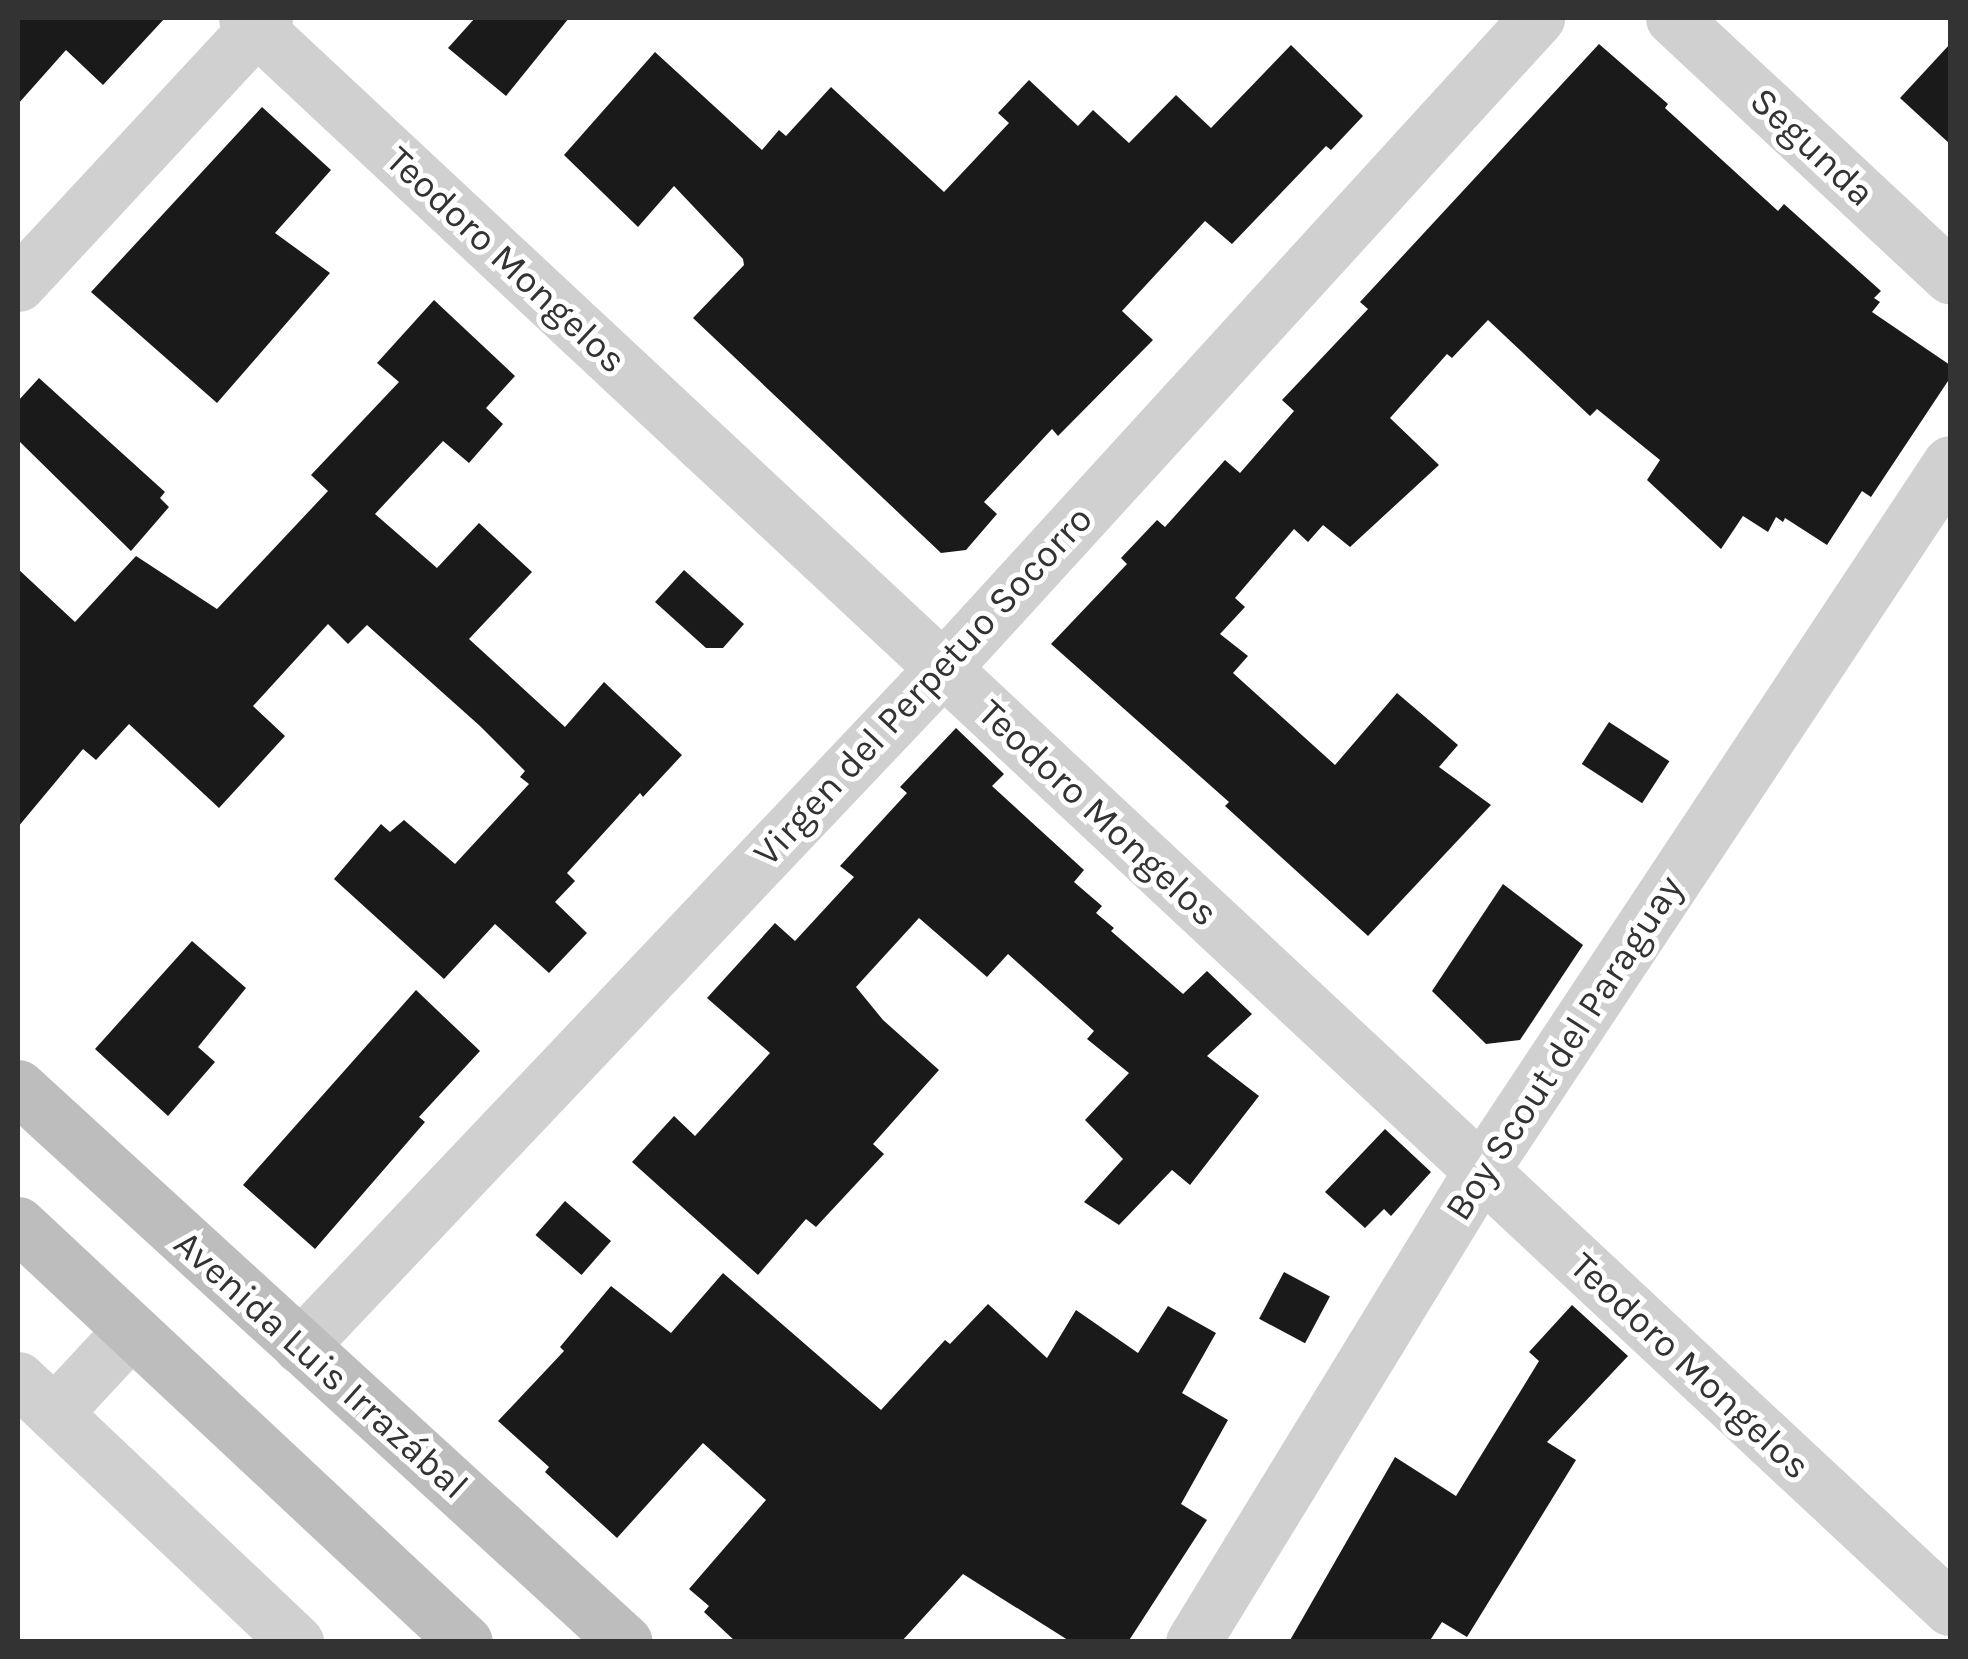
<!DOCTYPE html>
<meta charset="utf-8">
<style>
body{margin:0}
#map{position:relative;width:1968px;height:1659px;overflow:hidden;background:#fff;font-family:Karla,sans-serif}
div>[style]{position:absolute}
.building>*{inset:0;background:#1a1a1a;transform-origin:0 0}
.street>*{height:55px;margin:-27.5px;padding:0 27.5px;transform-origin:27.5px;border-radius:27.5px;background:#d0d0d0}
.secondary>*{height:55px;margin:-27.5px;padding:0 27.5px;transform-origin:27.5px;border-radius:27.5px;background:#bdbdbd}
span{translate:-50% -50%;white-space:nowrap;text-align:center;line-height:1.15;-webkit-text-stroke:10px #fff;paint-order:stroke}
.street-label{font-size:38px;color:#333}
.frame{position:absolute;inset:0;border:20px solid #333;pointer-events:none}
</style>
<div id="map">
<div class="building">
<div style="clip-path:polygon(18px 18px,165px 18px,103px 85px,66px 50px,18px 104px)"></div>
<div style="clip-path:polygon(475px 18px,569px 18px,506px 96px,448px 48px)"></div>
<div style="clip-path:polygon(1599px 44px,1668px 104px,1665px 108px,1778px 211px,1784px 204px,1881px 291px,1874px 298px,1880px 302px,1872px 312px,1950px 365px,1950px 378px,1871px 497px,1862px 491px,1827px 545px,1785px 518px,1783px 522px,1776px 517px,1768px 532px,1743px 516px,1721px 549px,1647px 480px,1660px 460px,1597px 409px,1590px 416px,1488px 320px,1452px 358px,1447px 354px,1390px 418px,1439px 465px,1350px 547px,1323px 525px,1308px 542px,1294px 529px,1235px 598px,1245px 607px,1220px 634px,1248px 656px,1233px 673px,1335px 765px,1397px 693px,1458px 745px,1439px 767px,1491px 805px,1368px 936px,1225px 806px,1229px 802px,1051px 644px,1127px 564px,1121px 558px,1157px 520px,1165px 527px,1225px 460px,1240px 473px,1294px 411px,1282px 400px,1368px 309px,1360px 302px)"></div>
<div style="clip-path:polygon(1950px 44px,1950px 144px,1900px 98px)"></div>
<div style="clip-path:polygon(1291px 45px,1363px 116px,1331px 150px,1326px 146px,1232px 244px,1205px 221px,1122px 311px,1153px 340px,1058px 436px,1052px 429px,984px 502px,997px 514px,966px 550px,941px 553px,693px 318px,744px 265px,743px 259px,674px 186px,638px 227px,564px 155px,655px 52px,762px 150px,779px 130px,786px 136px,831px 87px,944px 192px,1009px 123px,998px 113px,1029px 80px,1078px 126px,1093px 110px,1129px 143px,1176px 95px,1211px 128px)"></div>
<div style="clip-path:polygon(262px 107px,331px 170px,275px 233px,330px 273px,217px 403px,91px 292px)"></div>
<div style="clip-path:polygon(434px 300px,515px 376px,486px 408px,503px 424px,469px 463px,443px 441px,375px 514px,437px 568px,479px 523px,532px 572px,469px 639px,565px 727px,604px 682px,682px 755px,643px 797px,640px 793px,567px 873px,575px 881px,555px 902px,587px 933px,549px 973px,495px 924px,444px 979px,334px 879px,381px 824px,390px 832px,404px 820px,455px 864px,529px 784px,520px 777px,525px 771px,480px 726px,367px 625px,348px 644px,328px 624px,253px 706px,285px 736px,219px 808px,129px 724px,96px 760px,83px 749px,18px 827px,18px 569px,75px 622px,136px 556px,217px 609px,328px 491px,311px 475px,399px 382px,377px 363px)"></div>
<div style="clip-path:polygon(39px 378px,165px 492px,160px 498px,169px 507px,131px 551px,18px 440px,18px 401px)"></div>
<div style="clip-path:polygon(684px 570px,744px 624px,723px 648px,706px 648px,655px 602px)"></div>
<div style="left:1609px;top:722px;width:72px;height:50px;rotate:33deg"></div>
<div style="clip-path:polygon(956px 728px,1004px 774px,992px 786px,1084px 870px,1074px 882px,1102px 906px,1096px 913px,1114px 928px,1111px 931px,1183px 994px,1207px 971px,1252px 1014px,1207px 1056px,1259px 1096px,1190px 1185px,1172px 1170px,1119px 1225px,1084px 1202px,1123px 1159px,1085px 1120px,1129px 1073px,1087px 1039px,1094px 1031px,1008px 954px,987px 977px,919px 918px,856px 987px,883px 1020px,939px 1070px,873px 1144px,884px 1154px,816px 1227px,806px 1219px,758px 1275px,632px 1162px,674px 1116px,695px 1136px,770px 1053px,707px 998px,775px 923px,795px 941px,854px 877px,840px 866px,907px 793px,900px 787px)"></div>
<div style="clip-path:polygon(1503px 884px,1583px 945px,1520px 1040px,1486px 1044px,1432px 991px)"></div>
<div style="clip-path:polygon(192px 941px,246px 988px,198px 1047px,215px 1062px,168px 1116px,95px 1049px)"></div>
<div style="clip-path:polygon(416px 990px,480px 1051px,419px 1117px,425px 1122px,315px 1249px,243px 1185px)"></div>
<div style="clip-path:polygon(1385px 1129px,1431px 1172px,1391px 1216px,1384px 1209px,1365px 1228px,1325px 1192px)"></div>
<div style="left:565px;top:1201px;width:61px;height:45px;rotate:41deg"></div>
<div style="left:1284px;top:1272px;width:52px;height:53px;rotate:28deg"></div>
<div style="clip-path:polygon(723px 1273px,881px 1410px,945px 1340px,950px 1344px,988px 1304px,1047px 1358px,1076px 1310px,1138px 1353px,1168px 1306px,1216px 1333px,1182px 1393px,1228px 1420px,1181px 1504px,1207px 1520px,1128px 1642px,1071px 1642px,963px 1574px,901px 1642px,736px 1642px,704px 1612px,709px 1606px,689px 1589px,766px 1500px,703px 1443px,617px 1538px,545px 1472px,549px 1467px,498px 1421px,564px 1351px,560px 1347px,611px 1286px,671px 1333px)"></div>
<div style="clip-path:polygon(1572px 1305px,1628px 1356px,1547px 1442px,1576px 1460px,1467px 1637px,1442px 1622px,1429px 1642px,1289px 1642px,1395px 1457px,1456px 1496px,1539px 1361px,1529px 1352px)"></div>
</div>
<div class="street">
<div style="left:246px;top:18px;width:2331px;rotate:43.02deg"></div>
<div style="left:1673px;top:18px;width:379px;rotate:43deg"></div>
<div style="left:18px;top:284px;width:363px;rotate:-47.1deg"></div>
<div style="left:300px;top:1346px;width:934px;rotate:-46.52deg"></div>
<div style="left:943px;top:668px;width:881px;rotate:-47.58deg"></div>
<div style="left:18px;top:1379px;width:383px;rotate:43.4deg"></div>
<div style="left:54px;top:1413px;width:113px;rotate:-47.1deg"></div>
<div style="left:1193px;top:1642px;width:552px;rotate:-58.56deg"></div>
<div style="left:1481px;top:1171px;width:849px;rotate:-56.48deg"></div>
</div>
<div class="secondary">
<div style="left:18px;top:1087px;width:822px;rotate:42.44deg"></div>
<div style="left:18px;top:1224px;width:612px;rotate:43.08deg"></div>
</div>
<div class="street-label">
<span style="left:1812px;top:147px;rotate:43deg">Segunda</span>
<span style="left:506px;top:260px;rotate:43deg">Teodoro Mongelos</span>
<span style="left:923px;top:686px;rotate:-47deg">Virgen del Perpetuo Socorro</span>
<span style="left:1098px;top:813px;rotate:43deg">Teodoro Mongelos</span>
<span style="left:1564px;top:1048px;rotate:-57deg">Boy Scout del Paraguay</span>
<span style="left:321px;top:1365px;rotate:42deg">Avenida Luis Irrazábal</span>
<span style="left:1690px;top:1366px;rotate:43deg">Teodoro Mongelos</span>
</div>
<div class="frame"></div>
</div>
